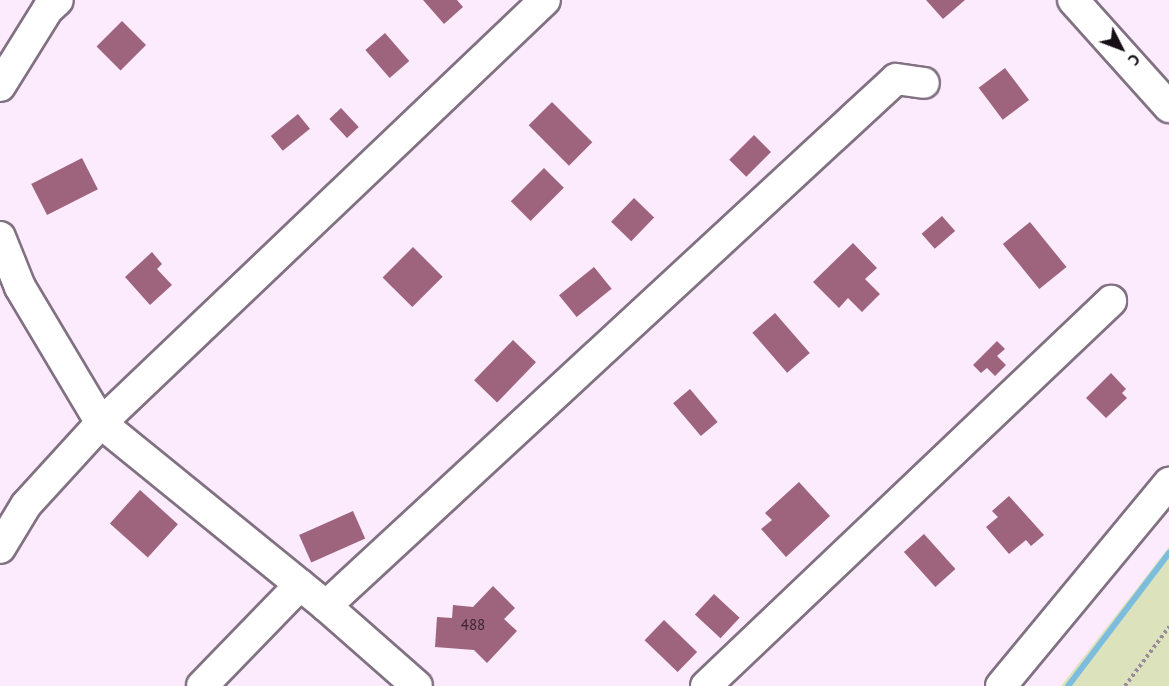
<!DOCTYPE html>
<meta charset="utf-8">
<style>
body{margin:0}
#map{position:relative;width:1169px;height:686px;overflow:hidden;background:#fceafd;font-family:"PT Sans",sans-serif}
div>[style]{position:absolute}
.green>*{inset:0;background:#dce3bc}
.stream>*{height:6px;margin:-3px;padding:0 3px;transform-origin:3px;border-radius:3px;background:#7cbcdd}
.building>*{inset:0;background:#9e647e;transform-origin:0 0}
.path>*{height:4px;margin-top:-2px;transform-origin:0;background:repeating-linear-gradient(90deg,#988c99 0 3px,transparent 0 6px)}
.roads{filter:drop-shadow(2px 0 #817182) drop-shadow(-2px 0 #817182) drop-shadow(0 2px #817182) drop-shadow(0 -2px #817182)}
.minor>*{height:30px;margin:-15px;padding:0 15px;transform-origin:15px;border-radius:15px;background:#fff}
span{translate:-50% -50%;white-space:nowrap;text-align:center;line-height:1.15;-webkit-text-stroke:4.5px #fff;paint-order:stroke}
.number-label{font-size:15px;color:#392631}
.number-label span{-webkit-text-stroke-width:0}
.north{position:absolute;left:1091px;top:18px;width:60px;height:60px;-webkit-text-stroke:4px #fff;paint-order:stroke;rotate:132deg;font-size:16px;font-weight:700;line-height:24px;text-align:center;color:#171117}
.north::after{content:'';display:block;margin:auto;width:21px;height:27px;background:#171117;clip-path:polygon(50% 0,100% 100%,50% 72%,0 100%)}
</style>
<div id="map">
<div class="green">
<div style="clip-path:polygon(1169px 547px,1169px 686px,1061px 686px)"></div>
</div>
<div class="stream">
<div style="left:1068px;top:686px;width:167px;rotate:-52.8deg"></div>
</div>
<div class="building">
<div style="clip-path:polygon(423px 0,457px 0,463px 7px,444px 24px)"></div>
<div style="clip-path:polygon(926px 0,965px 0,943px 19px)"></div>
<div style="left:122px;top:21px;width:34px;height:36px;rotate:45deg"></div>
<div style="left:385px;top:33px;width:37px;height:26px;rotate:49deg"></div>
<div style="left:1005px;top:68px;width:40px;height:33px;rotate:53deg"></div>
<div style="left:552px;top:102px;width:57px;height:33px;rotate:45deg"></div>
<div style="left:341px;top:108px;width:26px;height:16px;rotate:47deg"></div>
<div style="left:298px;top:114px;width:19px;height:35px;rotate:51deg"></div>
<div style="left:754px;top:135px;width:24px;height:35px;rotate:45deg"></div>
<div style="left:82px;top:158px;width:35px;height:57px;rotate:63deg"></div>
<div style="left:544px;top:168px;width:28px;height:47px;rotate:45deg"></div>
<div style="left:634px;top:198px;width:28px;height:33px;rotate:44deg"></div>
<div style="left:942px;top:216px;width:20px;height:27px;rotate:49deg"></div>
<div style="left:1030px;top:222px;width:58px;height:35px;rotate:51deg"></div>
<div style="clip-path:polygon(853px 243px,877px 268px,865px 279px,880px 294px,862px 312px,848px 298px,839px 308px,813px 282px)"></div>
<div style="left:413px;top:247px;width:42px;height:43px;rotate:45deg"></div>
<div style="clip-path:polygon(152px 252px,162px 264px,157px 269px,172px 285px,150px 305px,125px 277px)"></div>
<div style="left:594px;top:267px;width:28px;height:45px;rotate:51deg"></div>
<div style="left:775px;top:313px;width:53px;height:30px;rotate:49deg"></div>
<div style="left:513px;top:340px;width:32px;height:56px;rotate:44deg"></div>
<div style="clip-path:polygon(997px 341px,1005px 349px,997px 356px,1006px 365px,995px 376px,987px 368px,981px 373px,973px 365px)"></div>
<div style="clip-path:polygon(1111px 373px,1126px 389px,1122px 393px,1127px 398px,1106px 418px,1086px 398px)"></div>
<div style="left:690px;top:389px;width:43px;height:22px;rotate:50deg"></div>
<div style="clip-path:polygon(799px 482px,830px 516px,786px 557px,761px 529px,772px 520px,765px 513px)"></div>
<div style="left:140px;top:490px;width:51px;height:45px;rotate:42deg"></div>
<div style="clip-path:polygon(1009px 496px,1044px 535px,1031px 546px,1026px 540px,1009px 554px,986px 527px,998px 517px,992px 511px)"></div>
<div style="left:353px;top:511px;width:30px;height:59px;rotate:66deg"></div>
<div style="left:924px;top:534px;width:47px;height:27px;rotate:48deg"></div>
<div style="clip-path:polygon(493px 586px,515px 608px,504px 619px,517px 631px,487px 663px,474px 650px,435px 647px,437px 617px,452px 618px,453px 605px,473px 607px)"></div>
<div style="left:714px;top:594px;width:35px;height:28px;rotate:43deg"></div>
<div style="left:664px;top:620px;width:46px;height:28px;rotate:44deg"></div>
</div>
<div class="path">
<div style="left:1125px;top:686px;width:74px;rotate:-53.3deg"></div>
</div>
<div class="roads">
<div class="minor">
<div style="left:1073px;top:0;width:144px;rotate:48.1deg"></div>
<div style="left:0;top:86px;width:91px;rotate:-58.1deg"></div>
<div style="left:48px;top:9px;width:13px;rotate:-42deg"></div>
<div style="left:0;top:237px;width:54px;rotate:68.2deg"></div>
<div style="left:20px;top:287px;width:158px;rotate:59.2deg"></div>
<div style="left:101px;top:423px;width:290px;rotate:39.1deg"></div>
<div style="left:326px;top:606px;width:121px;rotate:41.3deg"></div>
<div style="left:0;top:548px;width:50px;rotate:-58.8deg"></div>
<div style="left:26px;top:505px;width:111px;rotate:-47.6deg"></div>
<div style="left:101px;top:423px;width:613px;rotate:-43.61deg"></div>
<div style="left:326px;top:606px;width:776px;rotate:-42.76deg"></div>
<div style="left:896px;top:79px;width:28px;rotate:8deg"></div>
<div style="left:202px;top:686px;width:141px;rotate:-45.9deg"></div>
<div style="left:706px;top:686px;width:559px;rotate:-43.55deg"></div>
<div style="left:1001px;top:686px;width:264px;rotate:-50.4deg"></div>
</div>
</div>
<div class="number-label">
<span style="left:473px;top:625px">488</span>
</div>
<div class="north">С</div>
</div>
